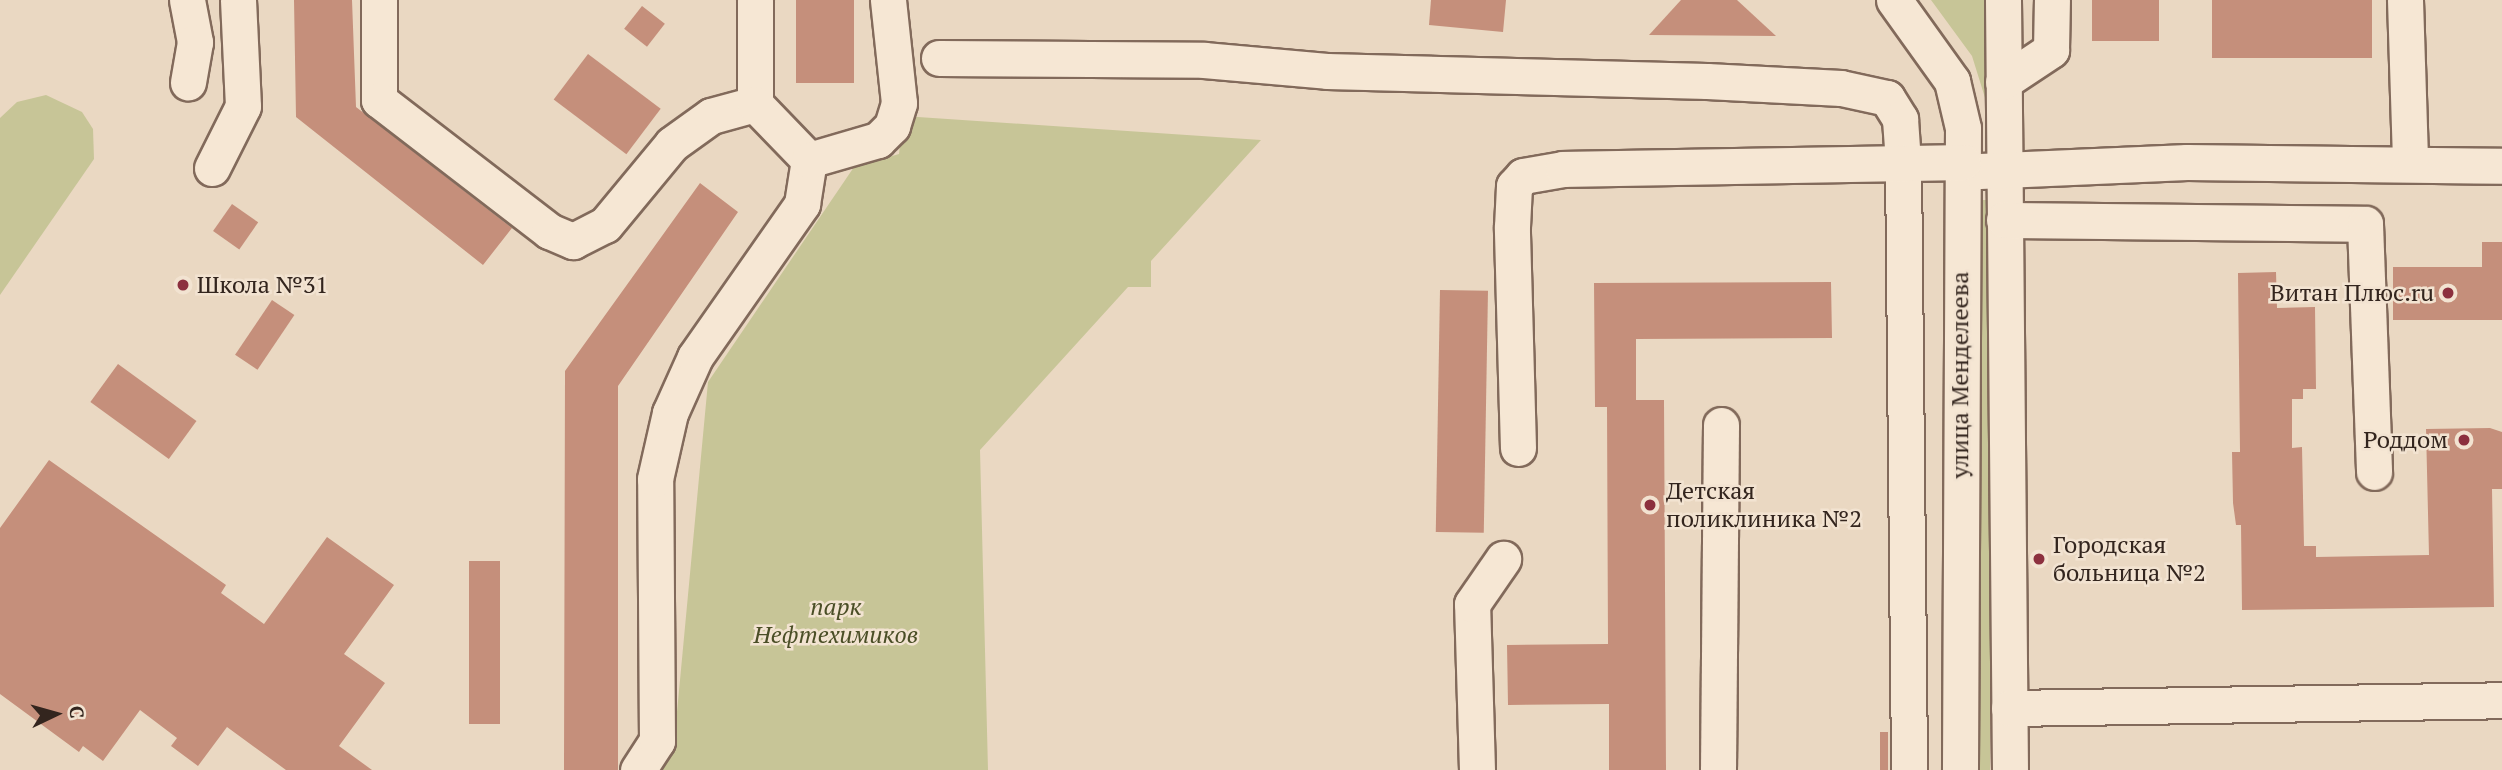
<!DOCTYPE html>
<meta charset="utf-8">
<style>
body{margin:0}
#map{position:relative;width:2502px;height:770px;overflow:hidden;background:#ead8c2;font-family:"PT Serif",serif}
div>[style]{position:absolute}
.green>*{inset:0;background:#c7c597;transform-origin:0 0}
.building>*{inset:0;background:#c58f7b;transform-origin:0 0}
.roads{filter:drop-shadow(2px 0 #826a5b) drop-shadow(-2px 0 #826a5b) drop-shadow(0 2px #826a5b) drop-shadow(0 -2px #826a5b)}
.minor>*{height:35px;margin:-17.5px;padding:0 17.5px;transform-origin:17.5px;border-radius:17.5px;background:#f6e7d4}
.dots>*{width:19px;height:19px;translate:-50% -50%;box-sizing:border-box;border:4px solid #f2e3d1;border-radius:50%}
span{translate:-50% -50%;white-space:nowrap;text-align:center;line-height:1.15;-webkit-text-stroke:5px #f2e3d1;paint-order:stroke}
.poi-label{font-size:24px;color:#33251e}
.left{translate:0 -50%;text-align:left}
.right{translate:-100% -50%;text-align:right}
.street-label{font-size:24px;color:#33251e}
.park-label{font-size:24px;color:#4a4e26;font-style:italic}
.north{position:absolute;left:21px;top:679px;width:70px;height:70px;-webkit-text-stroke:5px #f2e3d1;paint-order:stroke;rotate:85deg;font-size:19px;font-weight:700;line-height:28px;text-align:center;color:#33251e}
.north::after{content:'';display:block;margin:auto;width:24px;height:32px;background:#33251e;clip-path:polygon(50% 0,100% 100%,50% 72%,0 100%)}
</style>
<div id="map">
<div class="green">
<div style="clip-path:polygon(1931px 0,1990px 0,1991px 117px,1972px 56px)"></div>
<div style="clip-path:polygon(46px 95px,82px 112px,93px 129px,94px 159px,0 295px,0 118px,17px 102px)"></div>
<div style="clip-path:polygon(903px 116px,1261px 140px,1151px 261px,1151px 287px,1128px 287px,980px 450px,988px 770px,655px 770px,674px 744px,708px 382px,854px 167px,899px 154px)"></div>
<div style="left:1972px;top:200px;width:18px;height:570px"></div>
</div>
<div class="building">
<div style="clip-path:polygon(294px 0,352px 0,356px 107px,512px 228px,483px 265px,296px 117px)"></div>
<div style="left:796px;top:0;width:58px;height:83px"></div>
<div style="clip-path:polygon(1431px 0,1506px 0,1503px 32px,1429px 25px)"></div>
<div style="clip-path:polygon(1681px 0,1737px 0,1776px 36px,1649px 35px)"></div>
<div style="left:2092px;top:0;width:67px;height:41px"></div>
<div style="left:2212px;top:0;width:160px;height:58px"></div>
<div style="left:642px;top:6px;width:29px;height:29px;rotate:38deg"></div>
<div style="left:588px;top:54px;width:91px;height:57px;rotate:37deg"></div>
<div style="clip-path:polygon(700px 183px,738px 212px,618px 386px,618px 770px,564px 770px,565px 371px)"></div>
<div style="left:232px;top:204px;width:32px;height:33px;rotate:35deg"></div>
<div style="clip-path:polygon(2482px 242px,2502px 242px,2502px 320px,2393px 320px,2393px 267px,2482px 267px)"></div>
<div style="clip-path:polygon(2276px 272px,2277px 308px,2315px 307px,2316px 389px,2303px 389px,2303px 399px,2292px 399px,2292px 448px,2302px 447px,2304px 546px,2316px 546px,2316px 557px,2429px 555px,2426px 429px,2490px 428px,2502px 432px,2502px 489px,2492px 489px,2494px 607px,2242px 610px,2241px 525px,2236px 525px,2233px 503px,2232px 452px,2240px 452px,2238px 273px)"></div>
<div style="clip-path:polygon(1831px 282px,1832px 338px,1636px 339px,1636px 400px,1664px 400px,1666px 770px,1609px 770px,1609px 704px,1508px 705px,1507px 645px,1608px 644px,1607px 407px,1595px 407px,1594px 283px)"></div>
<div style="left:1440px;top:290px;width:48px;height:242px;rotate:1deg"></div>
<div style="left:272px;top:300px;width:27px;height:66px;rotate:34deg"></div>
<div style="left:118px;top:364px;width:97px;height:47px;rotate:36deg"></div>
<div style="clip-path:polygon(49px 460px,226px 585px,221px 593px,264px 624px,327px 537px,394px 585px,344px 654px,385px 683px,339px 746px,372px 770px,286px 770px,227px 727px,198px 766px,171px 746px,177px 738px,140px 710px,103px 761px,83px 746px,79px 752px,0 694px,0 528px)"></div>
<div style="left:469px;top:561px;width:31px;height:163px"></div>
<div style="left:1880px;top:732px;width:8px;height:38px"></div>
</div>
<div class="roads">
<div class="minor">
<div style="left:187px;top:0;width:43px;rotate:79.2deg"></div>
<div style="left:195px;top:42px;width:41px;rotate:99.9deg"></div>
<div style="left:379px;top:0;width:100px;rotate:90deg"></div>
<div style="left:379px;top:100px;width:215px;rotate:37.6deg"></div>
<div style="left:549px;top:231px;width:26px;rotate:23deg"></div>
<div style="left:573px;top:241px;width:36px;rotate:-27deg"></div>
<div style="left:605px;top:225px;width:105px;rotate:-50.4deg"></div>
<div style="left:672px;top:144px;width:48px;rotate:-35.7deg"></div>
<div style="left:711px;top:116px;width:46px;rotate:-15.3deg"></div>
<div style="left:755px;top:0;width:104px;rotate:90deg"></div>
<div style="left:755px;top:104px;width:78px;rotate:46deg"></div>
<div style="left:1894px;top:0;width:100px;rotate:54.4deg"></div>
<div style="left:1952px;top:81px;width:48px;rotate:76.8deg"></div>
<div style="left:1963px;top:128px;width:642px;rotate:90.27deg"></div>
<div style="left:2003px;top:0;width:770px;rotate:89.48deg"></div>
<div style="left:2405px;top:0;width:163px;rotate:88.2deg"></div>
<div style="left:939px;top:58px;width:265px;rotate:0.4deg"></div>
<div style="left:1204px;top:60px;width:123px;rotate:5.1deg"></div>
<div style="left:1327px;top:71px;width:380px;rotate:1.5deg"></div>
<div style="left:1707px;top:81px;width:134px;rotate:3deg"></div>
<div style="left:1841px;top:88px;width:47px;rotate:12.3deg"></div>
<div style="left:1887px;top:98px;width:25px;rotate:58deg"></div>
<div style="left:1900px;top:119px;width:43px;rotate:86deg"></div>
<div style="left:1903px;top:162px;width:608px;rotate:89.43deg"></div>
<div style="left:2003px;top:82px;width:58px;rotate:-33.7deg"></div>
<div style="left:2051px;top:50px;width:50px;rotate:-88.9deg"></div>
<div style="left:212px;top:168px;width:69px;rotate:-63.4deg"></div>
<div style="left:243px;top:106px;width:106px;rotate:-92.7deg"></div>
<div style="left:1980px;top:171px;width:207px;rotate:-2.5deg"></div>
<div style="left:2187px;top:162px;width:315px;rotate:0.7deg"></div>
<div style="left:2004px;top:220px;width:361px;rotate:0.6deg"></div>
<div style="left:2365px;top:224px;width:248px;rotate:87.9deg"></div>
<div style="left:1518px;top:448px;width:221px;rotate:-91.6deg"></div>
<div style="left:1512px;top:227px;width:41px;rotate:-87.2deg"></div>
<div style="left:1514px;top:186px;width:13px;rotate:-48deg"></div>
<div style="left:1523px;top:176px;width:41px;rotate:-9.9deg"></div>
<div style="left:1563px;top:169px;width:400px;rotate:-1deg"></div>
<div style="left:2009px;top:708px;width:493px;rotate:-0.9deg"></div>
<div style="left:638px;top:770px;width:35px;rotate:-57deg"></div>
<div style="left:657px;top:741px;width:262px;rotate:-90.4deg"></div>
<div style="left:655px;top:479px;width:68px;rotate:-77.2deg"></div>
<div style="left:670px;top:413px;width:61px;rotate:-65.9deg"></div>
<div style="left:695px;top:357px;width:187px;rotate:-55deg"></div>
<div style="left:802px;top:204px;width:45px;rotate:-81deg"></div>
<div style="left:809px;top:160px;width:72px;rotate:-16.2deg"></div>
<div style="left:878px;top:140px;width:20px;rotate:-45deg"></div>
<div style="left:892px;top:126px;width:24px;rotate:-73deg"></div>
<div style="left:899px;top:103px;width:104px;rotate:-96.1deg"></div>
<div style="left:1477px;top:770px;width:166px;rotate:-91.7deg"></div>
<div style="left:1472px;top:604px;width:55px;rotate:-55.4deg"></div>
<div style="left:1718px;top:770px;width:345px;rotate:-89.5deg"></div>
</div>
</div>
<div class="dots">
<div style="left:183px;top:285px;background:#8c303e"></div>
<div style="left:2448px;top:293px;background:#8c303e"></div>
<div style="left:2464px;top:440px;background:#8c303e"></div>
<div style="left:1650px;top:505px;background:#8c303e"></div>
<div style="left:2039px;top:559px;background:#8c303e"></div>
</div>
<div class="poi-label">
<span class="left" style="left:197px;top:285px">Школа №31</span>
<span class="right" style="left:2434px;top:293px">Витан Плюс.ru</span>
<span class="right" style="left:2448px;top:440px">Роддом</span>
<span class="left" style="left:1666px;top:505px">Детская<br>поликлиника №2</span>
<span class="left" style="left:2053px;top:559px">Городская<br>больница №2</span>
</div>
<div class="street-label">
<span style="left:1960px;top:375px;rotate:-90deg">улица Менделеева</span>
</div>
<div class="park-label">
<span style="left:836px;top:621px">парк<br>Нефтехимиков</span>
</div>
<div class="north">С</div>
</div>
